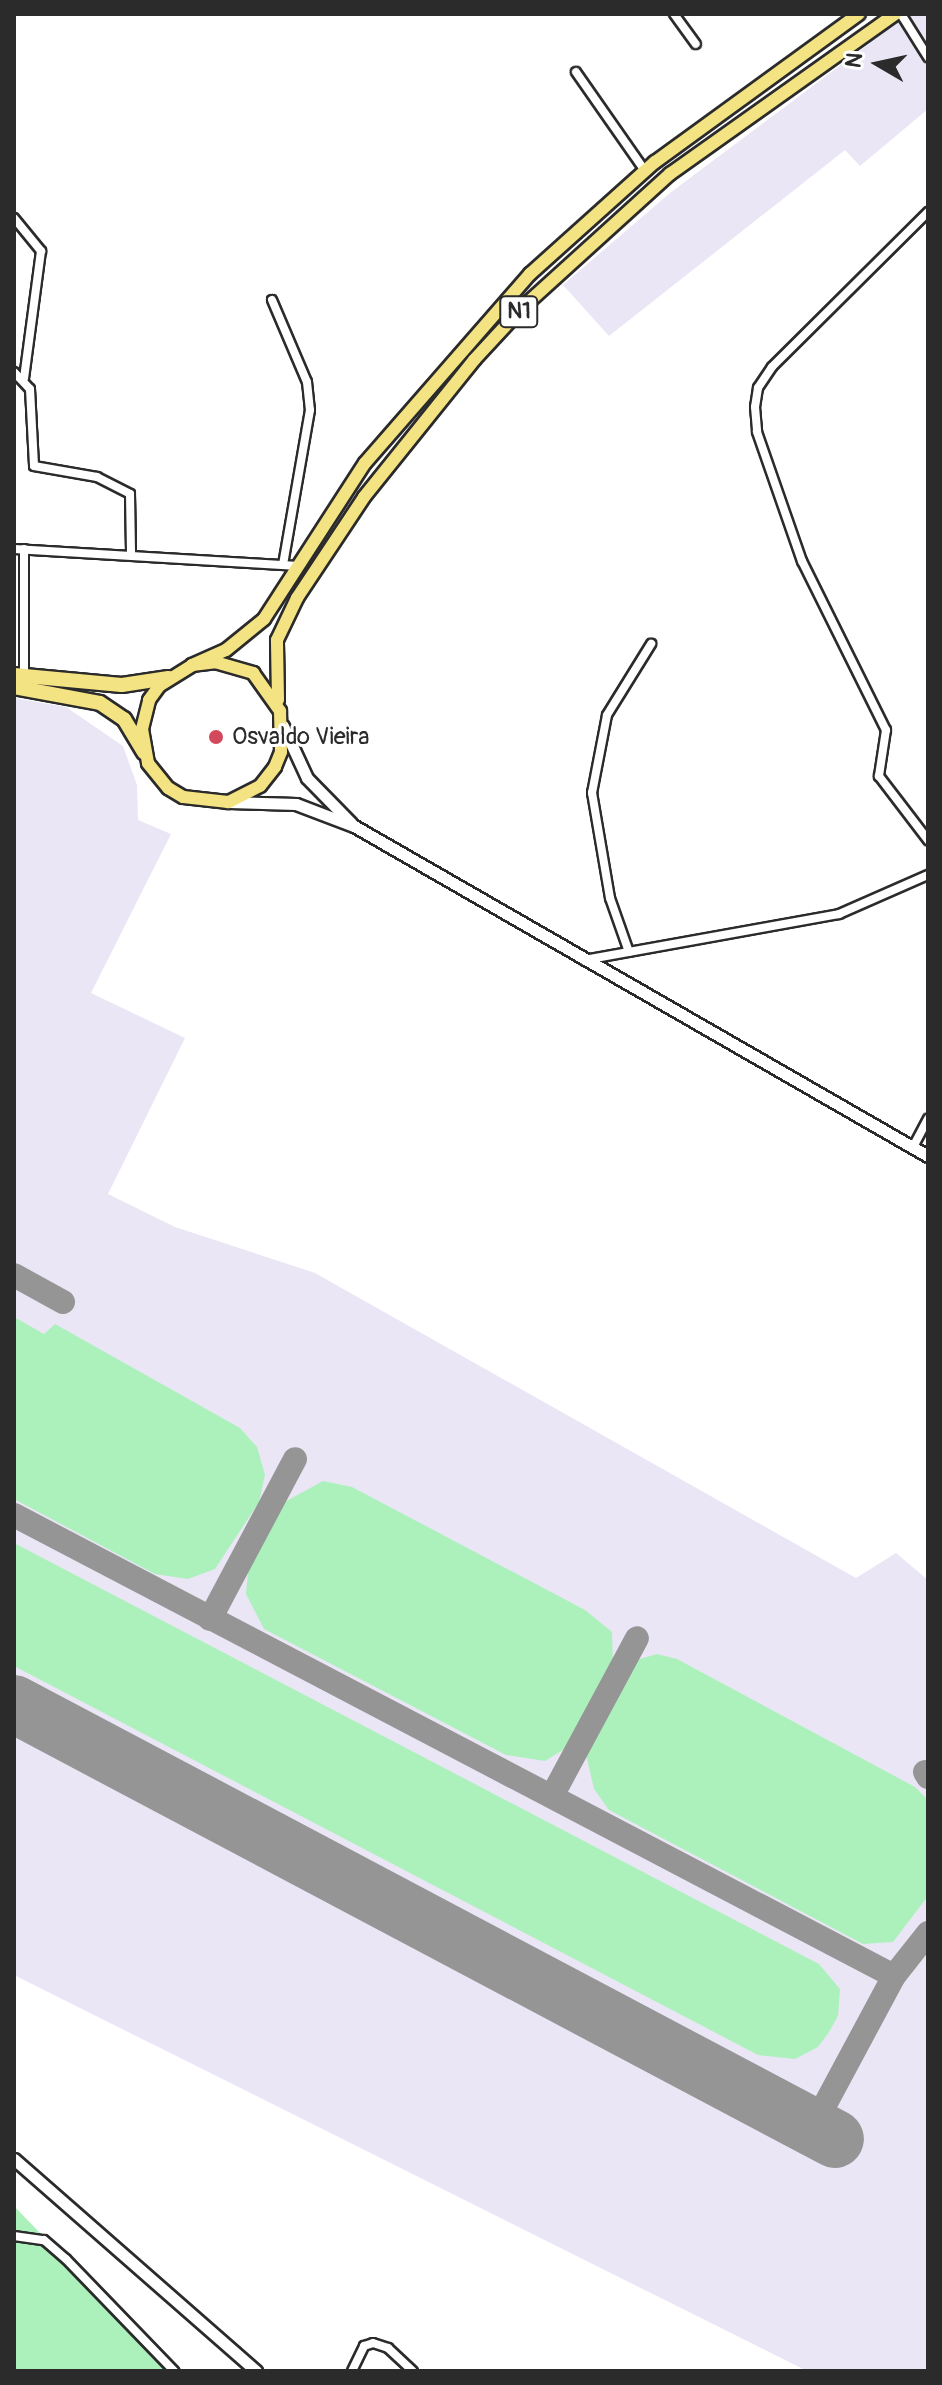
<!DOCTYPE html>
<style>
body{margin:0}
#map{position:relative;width:942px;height:2385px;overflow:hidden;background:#fff;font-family:Pangolin,sans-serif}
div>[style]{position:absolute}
.built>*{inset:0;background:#eae6f5}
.green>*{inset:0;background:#acf1bc}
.taxiway>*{height:24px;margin:-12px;padding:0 12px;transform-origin:12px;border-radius:12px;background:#959595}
.runway>*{height:58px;margin:-29px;padding:0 29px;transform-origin:29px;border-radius:29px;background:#959595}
.roads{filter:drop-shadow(2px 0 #2b2b2b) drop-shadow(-2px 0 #2b2b2b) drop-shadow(0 2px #2b2b2b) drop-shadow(0 -2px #2b2b2b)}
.street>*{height:8px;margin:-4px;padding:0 4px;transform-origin:4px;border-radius:4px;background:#fff}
.secondary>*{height:11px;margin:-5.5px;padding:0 5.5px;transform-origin:5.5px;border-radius:5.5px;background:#fff}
.primary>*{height:12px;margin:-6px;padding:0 6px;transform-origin:6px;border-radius:6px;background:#f4e382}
.highway>*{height:14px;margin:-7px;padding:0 7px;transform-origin:7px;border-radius:7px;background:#f4e382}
.dots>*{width:22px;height:22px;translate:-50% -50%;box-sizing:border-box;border:4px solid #fff;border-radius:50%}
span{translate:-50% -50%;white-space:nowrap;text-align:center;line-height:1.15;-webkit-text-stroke:6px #fff;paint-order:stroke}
.shield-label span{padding:2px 6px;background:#fff;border:2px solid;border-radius:6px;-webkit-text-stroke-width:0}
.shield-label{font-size:22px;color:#2b2b2b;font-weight:700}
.poi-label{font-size:24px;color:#2b2b2b}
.left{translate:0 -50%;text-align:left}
.frame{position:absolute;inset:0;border:16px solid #2b2b2b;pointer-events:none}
.north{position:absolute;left:838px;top:24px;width:80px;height:80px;-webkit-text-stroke:6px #fff;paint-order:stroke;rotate:279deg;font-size:22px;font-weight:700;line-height:32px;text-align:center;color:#2b2b2b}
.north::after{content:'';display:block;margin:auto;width:28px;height:36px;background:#2b2b2b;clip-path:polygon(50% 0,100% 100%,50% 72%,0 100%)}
</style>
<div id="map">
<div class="built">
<div style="clip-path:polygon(909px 14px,928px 14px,928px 109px,860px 166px,845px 150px,609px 336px,563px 285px,670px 193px)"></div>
<div style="clip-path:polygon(14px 698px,66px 707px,123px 746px,137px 785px,138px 820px,171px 834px,91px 993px,185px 1038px,108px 1194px,175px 1227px,315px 1273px,856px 1578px,896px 1553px,928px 1580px,928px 2371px,807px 2371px,14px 1975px)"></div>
</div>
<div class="green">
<div style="clip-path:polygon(14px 1317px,44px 1334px,55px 1324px,240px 1428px,257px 1447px,265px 1475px,259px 1502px,215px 1569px,188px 1579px,155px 1574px,14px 1499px)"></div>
<div style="clip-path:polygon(323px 1481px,352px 1487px,585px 1610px,612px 1632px,613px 1666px,563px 1750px,545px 1761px,506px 1755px,264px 1629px,246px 1594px,249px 1560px,281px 1504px)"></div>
<div style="clip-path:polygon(14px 1543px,819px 1964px,840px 1989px,838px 2016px,829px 2032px,818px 2047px,795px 2059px,758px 2055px,14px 1666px)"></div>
<div style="clip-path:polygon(657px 1654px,677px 1659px,915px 1787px,928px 1800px,928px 1896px,893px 1942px,863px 1944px,609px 1810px,594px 1789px,585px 1750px,626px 1672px,640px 1659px)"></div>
<div style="clip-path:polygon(14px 2206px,173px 2371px,14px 2371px)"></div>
</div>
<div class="taxiway">
<div style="left:14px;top:1275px;width:56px;rotate:28.9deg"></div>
<div style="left:14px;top:1515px;width:993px;rotate:27.65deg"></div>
<div style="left:210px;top:1619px;width:181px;rotate:-62deg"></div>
<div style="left:925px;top:1772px;width:6px;rotate:59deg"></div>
<div style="left:552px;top:1796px;width:179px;rotate:-61.7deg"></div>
<div style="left:813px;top:2127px;width:171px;rotate:-61.8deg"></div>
<div style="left:894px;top:1976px;width:55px;rotate:-51.7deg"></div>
</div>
<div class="runway">
<div style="left:14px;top:1704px;width:929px;rotate:27.92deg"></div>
</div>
<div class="roads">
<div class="street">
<div style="left:674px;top:14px;width:37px;rotate:54deg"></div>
<div style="left:901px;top:14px;width:51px;rotate:57.9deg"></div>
<div style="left:576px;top:72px;width:121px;rotate:55.1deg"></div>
<div style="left:928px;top:212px;width:220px;rotate:135.2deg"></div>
<div style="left:772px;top:367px;width:25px;rotate:124deg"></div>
<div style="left:758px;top:388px;width:19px;rotate:99deg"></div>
<div style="left:755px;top:407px;width:25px;rotate:85deg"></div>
<div style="left:757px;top:432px;width:137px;rotate:70.8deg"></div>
<div style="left:802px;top:561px;width:189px;rotate:63.6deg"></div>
<div style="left:886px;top:730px;width:47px;rotate:98.7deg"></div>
<div style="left:879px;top:776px;width:81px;rotate:52.6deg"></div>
<div style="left:14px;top:218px;width:43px;rotate:50.7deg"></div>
<div style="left:41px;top:251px;width:128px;rotate:97.6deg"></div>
<div style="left:272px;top:300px;width:89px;rotate:66.9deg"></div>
<div style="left:307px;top:382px;width:28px;rotate:84deg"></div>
<div style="left:310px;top:410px;width:157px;rotate:99.9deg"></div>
<div style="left:14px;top:372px;width:23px;rotate:47deg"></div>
<div style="left:30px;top:389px;width:77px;rotate:87deg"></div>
<div style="left:34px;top:466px;width:64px;rotate:9.9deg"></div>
<div style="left:97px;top:477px;width:37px;rotate:27deg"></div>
<div style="left:130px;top:494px;width:59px;rotate:89deg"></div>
<div style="left:14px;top:549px;width:285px;rotate:3.4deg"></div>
<div style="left:24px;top:675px;width:126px;rotate:-90deg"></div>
<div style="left:629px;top:952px;width:57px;rotate:-109.4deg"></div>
<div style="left:610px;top:898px;width:107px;rotate:-99.7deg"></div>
<div style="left:592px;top:793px;width:79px;rotate:-79.1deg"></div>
<div style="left:607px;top:715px;width:84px;rotate:-58.2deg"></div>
<div style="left:584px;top:960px;width:259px;rotate:-10.2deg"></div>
<div style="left:839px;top:914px;width:97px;rotate:-23.7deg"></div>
<div style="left:913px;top:1147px;width:32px;rotate:-62deg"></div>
<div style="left:14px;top:2236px;width:30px;rotate:8deg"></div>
<div style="left:44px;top:2240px;width:29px;rotate:41deg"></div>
<div style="left:66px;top:2259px;width:156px;rotate:46deg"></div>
<div style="left:352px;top:2371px;width:28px;rotate:-64deg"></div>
<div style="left:364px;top:2346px;width:9px;rotate:-18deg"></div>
<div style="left:373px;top:2343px;width:16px;rotate:18deg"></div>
<div style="left:388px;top:2348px;width:34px;rotate:43deg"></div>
</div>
<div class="secondary">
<div style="left:283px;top:726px;width:57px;rotate:65.2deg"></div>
<div style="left:307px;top:778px;width:63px;rotate:45.6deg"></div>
<div style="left:229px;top:802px;width:67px;rotate:1.7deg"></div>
<div style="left:296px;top:804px;width:62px;rotate:20.8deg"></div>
<div style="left:354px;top:826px;width:662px;rotate:29.9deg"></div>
<div style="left:14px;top:2159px;width:322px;rotate:41.2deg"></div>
</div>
<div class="primary">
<div style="left:192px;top:665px;width:23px;rotate:-7deg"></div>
<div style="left:215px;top:662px;width:40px;rotate:16deg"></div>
<div style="left:253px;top:673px;width:47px;rotate:54.6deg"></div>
<div style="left:280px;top:711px;width:41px;rotate:88.6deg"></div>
<div style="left:281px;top:752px;width:16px;rotate:112deg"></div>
<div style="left:275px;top:767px;width:24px;rotate:128deg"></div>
<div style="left:260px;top:786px;width:36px;rotate:153deg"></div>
<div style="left:228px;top:802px;width:45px;rotate:-173.7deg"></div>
<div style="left:183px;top:797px;width:17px;rotate:-149deg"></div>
<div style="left:168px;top:788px;width:32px;rotate:-129deg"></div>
<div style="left:148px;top:763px;width:35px;rotate:-100deg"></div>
<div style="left:142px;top:729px;width:30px;rotate:-76deg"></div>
<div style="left:149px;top:700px;width:17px;rotate:-54deg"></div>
<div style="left:159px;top:686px;width:39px;rotate:-32deg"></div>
<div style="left:192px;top:665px;width:37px;rotate:-24deg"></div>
<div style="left:226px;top:650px;width:49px;rotate:-39.2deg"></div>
<div style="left:264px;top:619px;width:186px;rotate:-57.1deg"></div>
<div style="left:365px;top:463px;width:251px;rotate:-48.9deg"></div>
<div style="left:530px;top:274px;width:168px;rotate:-41.9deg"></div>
<div style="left:655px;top:162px;width:252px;rotate:-36deg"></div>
<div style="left:278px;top:700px;width:60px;rotate:-91deg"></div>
<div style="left:277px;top:640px;width:47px;rotate:-64.5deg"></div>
<div style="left:297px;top:598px;width:121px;rotate:-56.4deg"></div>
<div style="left:364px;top:497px;width:176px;rotate:-51.2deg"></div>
<div style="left:474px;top:360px;width:71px;rotate:-47.3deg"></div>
<div style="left:522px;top:308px;width:200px;rotate:-42.2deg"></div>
<div style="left:670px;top:174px;width:276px;rotate:-35.4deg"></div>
</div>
<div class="highway">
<div style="left:14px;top:675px;width:108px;rotate:5.3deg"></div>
<div style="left:122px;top:685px;width:47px;rotate:-8.7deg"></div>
<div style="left:14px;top:687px;width:87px;rotate:10.5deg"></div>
<div style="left:100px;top:703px;width:29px;rotate:34deg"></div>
<div style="left:124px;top:719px;width:39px;rotate:59deg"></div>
</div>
</div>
<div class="dots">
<div style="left:216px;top:737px;background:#d1495b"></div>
</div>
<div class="shield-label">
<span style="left:519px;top:312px">N1</span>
</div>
<div class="poi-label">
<span class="left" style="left:232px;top:737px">Osvaldo Vieira</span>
</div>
<div class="frame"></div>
<div class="north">N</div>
</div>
